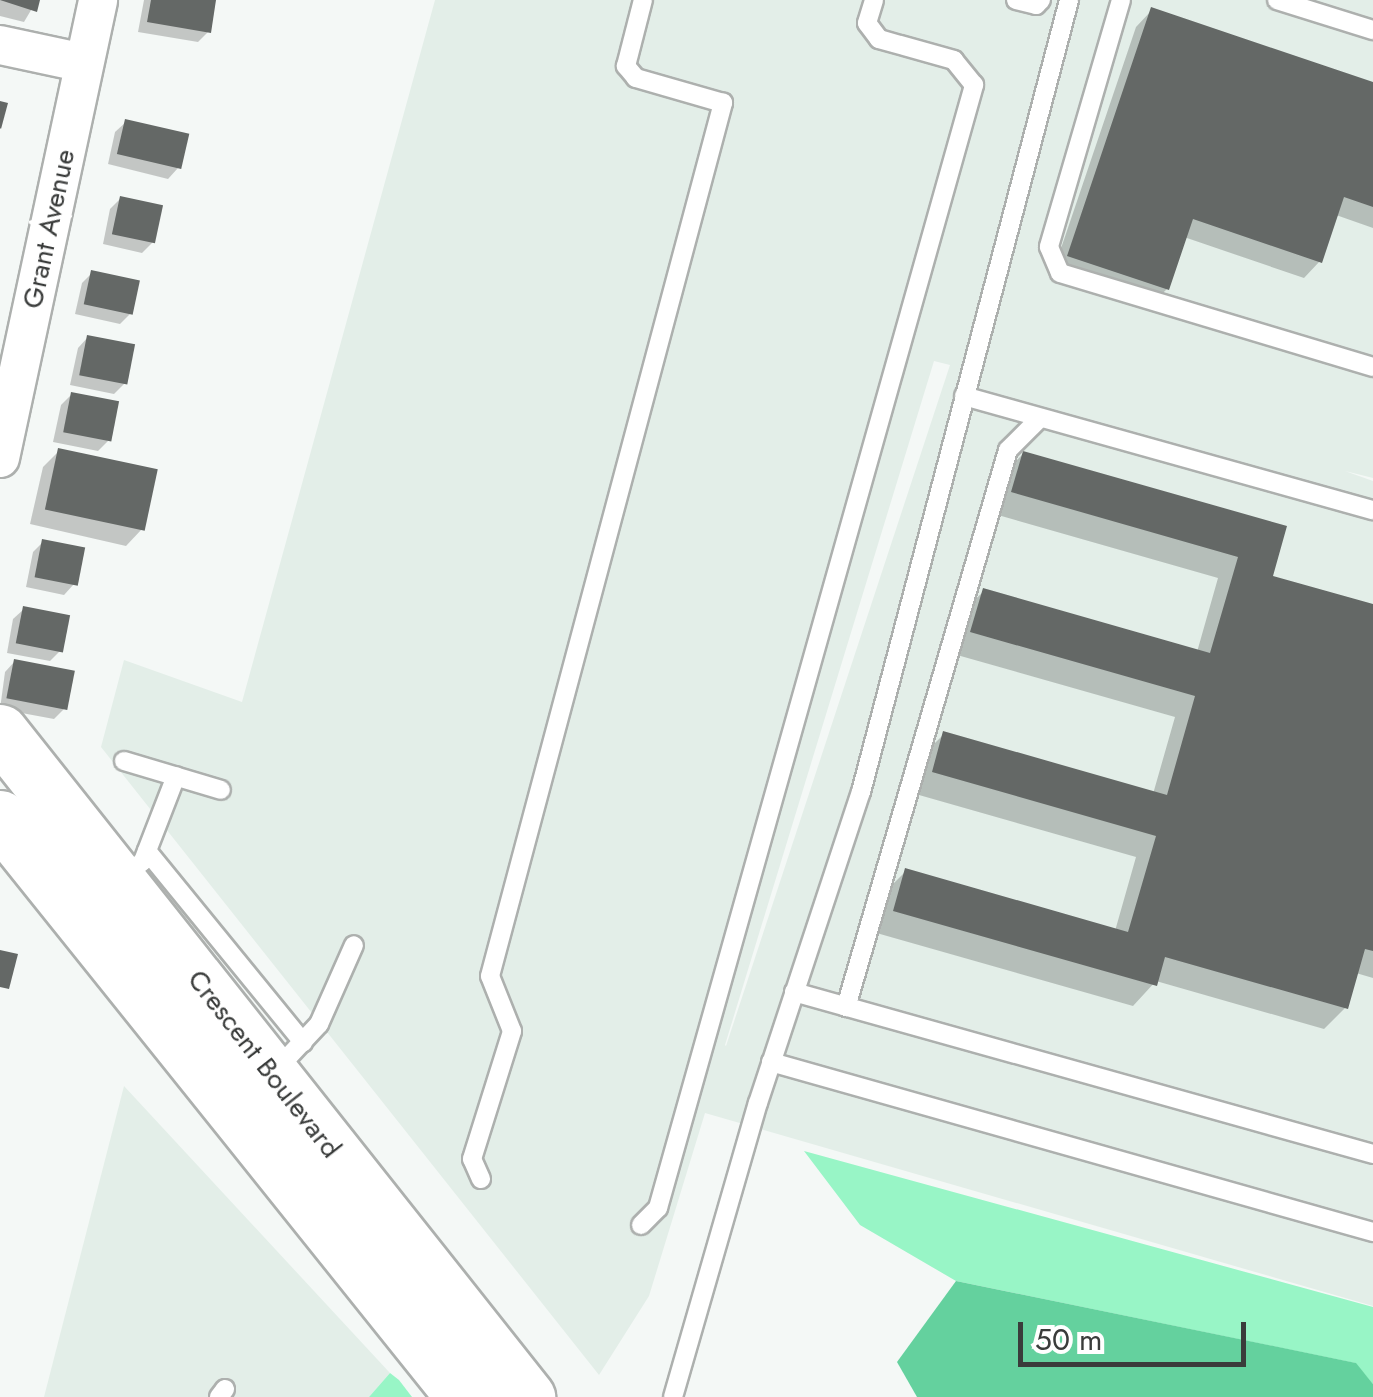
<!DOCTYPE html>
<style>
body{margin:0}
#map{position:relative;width:1373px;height:1397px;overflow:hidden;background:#f4f8f6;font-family:Jost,sans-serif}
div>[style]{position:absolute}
.built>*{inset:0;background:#e3eee8}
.green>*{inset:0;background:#98f5c6}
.water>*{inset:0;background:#64d19e}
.shadow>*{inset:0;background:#0003}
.building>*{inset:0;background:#646866;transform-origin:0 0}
.roads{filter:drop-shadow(2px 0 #adb0ae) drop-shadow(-2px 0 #adb0ae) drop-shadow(0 2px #adb0ae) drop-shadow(0 -2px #adb0ae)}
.service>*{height:18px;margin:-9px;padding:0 9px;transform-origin:9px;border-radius:9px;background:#fff}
.minor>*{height:38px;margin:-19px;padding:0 19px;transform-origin:19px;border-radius:19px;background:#fff}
.trunk>*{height:55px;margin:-27.5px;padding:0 27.5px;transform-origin:27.5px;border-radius:27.5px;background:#fff}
span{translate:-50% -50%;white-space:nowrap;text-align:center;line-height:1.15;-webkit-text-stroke:10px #fff;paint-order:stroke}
.street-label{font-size:28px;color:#3a3c3b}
.scale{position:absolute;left:1018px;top:1322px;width:228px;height:45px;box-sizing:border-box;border:5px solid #3a3c3b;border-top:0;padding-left:12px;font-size:30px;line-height:35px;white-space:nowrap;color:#3a3c3b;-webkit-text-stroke:8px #fff;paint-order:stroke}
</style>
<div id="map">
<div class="built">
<div style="clip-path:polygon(evenodd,435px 0,1373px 0,1373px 478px,1345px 471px,1373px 481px,1373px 1306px,705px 1113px,649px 1296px,599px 1375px,101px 747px,124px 660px,242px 702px,435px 0,934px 361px,950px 365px,726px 1046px,725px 1045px,934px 361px)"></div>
<div style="clip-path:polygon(124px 1086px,390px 1373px,369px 1397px,44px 1397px)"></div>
</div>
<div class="green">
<div style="clip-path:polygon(804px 1151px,1373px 1307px,1373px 1384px,1355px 1363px,956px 1281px,860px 1225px)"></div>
<div style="clip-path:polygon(390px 1373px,399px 1380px,412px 1397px,369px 1397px)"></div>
</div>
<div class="water">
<div style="clip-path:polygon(956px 1281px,1356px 1363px,1373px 1384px,1373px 1397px,917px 1397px,897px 1362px)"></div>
</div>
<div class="shadow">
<div style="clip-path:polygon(0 0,37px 0,24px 22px,0 16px)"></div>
<div style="clip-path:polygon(144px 0,214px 0,208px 32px,198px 42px,138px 32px)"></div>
<div style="clip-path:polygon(1152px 10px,1373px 84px,1373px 228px,1336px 215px,1320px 261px,1304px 278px,1184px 237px,1167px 289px,1150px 305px,1053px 272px,1136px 27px)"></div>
<div style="clip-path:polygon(126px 122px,178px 168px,168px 179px,108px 164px,115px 132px)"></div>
<div style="clip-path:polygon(121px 198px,153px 242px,142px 253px,103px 244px,110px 209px)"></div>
<div style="clip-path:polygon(92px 273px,131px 313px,120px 324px,75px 314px,82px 283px)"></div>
<div style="clip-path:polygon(88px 337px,125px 383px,114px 394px,70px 385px,78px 348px)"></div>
<div style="clip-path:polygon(72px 394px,108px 441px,98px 451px,53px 442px,61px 405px)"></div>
<div style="clip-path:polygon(59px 451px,142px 529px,126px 546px,30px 524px,43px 467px)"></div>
<div style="clip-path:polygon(1024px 453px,1284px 528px,1270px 577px,1373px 607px,1373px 978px,1356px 973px,1346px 1007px,1324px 1029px,1156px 981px,1133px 1006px,873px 932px,884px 893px,906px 871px,1115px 931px,1136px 857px,912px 793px,922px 756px,944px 734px,1153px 794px,1175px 717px,950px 653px,962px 612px,984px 591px,1197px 652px,1218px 578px,991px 513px,1002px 475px)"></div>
<div style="clip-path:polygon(43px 542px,74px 584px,64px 595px,26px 587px,33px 552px)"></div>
<div style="clip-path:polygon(24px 609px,61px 650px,50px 661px,7px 653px,13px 619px)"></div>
<div style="clip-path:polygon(15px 661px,64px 709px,54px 719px,0 709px,5px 672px)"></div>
</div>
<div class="building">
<div style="clip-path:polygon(0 0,40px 0,37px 12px)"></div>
<div style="clip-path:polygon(151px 0,216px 0,211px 33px,147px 22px)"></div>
<div style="clip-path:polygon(1151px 7px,1373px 82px,1373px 207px,1344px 197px,1322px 263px,1193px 219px,1169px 290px,1067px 256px)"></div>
<div style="clip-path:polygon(0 101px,8px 103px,1px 129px,0 128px)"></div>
<div style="left:125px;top:119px;width:66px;height:36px;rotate:13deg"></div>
<div style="left:120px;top:196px;width:44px;height:39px;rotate:12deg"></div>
<div style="left:91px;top:270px;width:50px;height:35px;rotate:12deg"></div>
<div style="left:87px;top:335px;width:49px;height:41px;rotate:11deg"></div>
<div style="left:71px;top:392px;width:49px;height:41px;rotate:11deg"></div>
<div style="left:58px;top:448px;width:102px;height:63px;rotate:12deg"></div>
<div style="clip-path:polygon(1023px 451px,1287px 526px,1273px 576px,1373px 604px,1373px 951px,1365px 949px,1348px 1009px,1165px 957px,1157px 986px,893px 911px,905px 868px,1128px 932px,1156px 836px,932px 772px,943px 731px,1167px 795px,1195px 696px,970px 632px,983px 588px,1210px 653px,1238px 557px,1011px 492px)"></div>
<div style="left:42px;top:539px;width:44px;height:39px;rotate:11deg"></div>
<div style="left:23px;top:606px;width:48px;height:38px;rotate:11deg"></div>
<div style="left:14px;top:659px;width:62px;height:40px;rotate:11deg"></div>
<div style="clip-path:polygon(0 950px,18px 954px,9px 989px,0 987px)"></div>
</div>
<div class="roads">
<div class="service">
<div style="left:1016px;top:0;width:21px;rotate:14deg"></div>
<div style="left:1036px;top:5px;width:7px;rotate:-45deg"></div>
<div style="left:1121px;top:0;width:257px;rotate:106.3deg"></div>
<div style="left:1049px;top:247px;width:28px;rotate:67deg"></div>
<div style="left:1060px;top:273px;width:327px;rotate:16.7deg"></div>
<div style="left:1277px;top:0;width:101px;rotate:17.4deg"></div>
<div style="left:964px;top:396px;width:425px;rotate:15.6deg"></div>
<div style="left:124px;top:761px;width:101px;rotate:16.6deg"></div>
<div style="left:147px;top:851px;width:247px;rotate:50.8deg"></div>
<div style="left:121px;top:879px;width:28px;rotate:-39deg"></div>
<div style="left:143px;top:861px;width:91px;rotate:-68.8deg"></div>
<div style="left:794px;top:992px;width:601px;rotate:15.63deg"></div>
<div style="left:846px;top:1007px;width:580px;rotate:-73.78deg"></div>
<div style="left:1008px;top:450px;width:45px;rotate:-45deg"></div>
<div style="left:771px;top:1062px;width:626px;rotate:15.77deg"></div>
<div style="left:276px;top:1070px;width:63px;rotate:-46.9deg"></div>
<div style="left:319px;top:1024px;width:86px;rotate:-66.1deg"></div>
<div style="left:481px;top:1179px;width:22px;rotate:-114deg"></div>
<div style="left:472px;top:1159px;width:134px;rotate:-72.6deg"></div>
<div style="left:512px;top:1031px;width:59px;rotate:-111.8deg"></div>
<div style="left:490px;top:976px;width:904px;rotate:-75.06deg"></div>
<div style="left:723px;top:103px;width:91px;rotate:-164deg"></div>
<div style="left:636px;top:78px;width:16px;rotate:-130deg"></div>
<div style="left:626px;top:66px;width:68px;rotate:-75.6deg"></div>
<div style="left:641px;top:1225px;width:24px;rotate:-45deg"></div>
<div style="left:658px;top:1208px;width:1167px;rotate:-74.28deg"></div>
<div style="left:974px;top:85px;width:32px;rotate:-129deg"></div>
<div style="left:954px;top:60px;width:78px;rotate:-164.4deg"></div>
<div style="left:879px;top:39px;width:20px;rotate:-127deg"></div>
<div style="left:867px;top:23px;width:24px;rotate:-73deg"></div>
<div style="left:219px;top:1397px;width:10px;rotate:-53deg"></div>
<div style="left:673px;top:1397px;width:306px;rotate:-73.9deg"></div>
<div style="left:758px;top:1103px;width:328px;rotate:-71.7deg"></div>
<div style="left:861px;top:792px;width:819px;rotate:-75.28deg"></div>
</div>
<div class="minor">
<div style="left:0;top:45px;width:86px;rotate:12.1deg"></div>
<div style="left:0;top:458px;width:468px;rotate:-77.9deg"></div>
</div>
<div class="trunk">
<div style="left:0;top:732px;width:849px;rotate:51.6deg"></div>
<div style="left:0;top:818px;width:742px;rotate:51.29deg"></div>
</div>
</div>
<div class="street-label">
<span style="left:49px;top:229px;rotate:-78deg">Grant Avenue</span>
<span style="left:264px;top:1064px;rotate:52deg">Crescent Boulevard</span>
</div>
<div class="scale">50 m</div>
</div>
